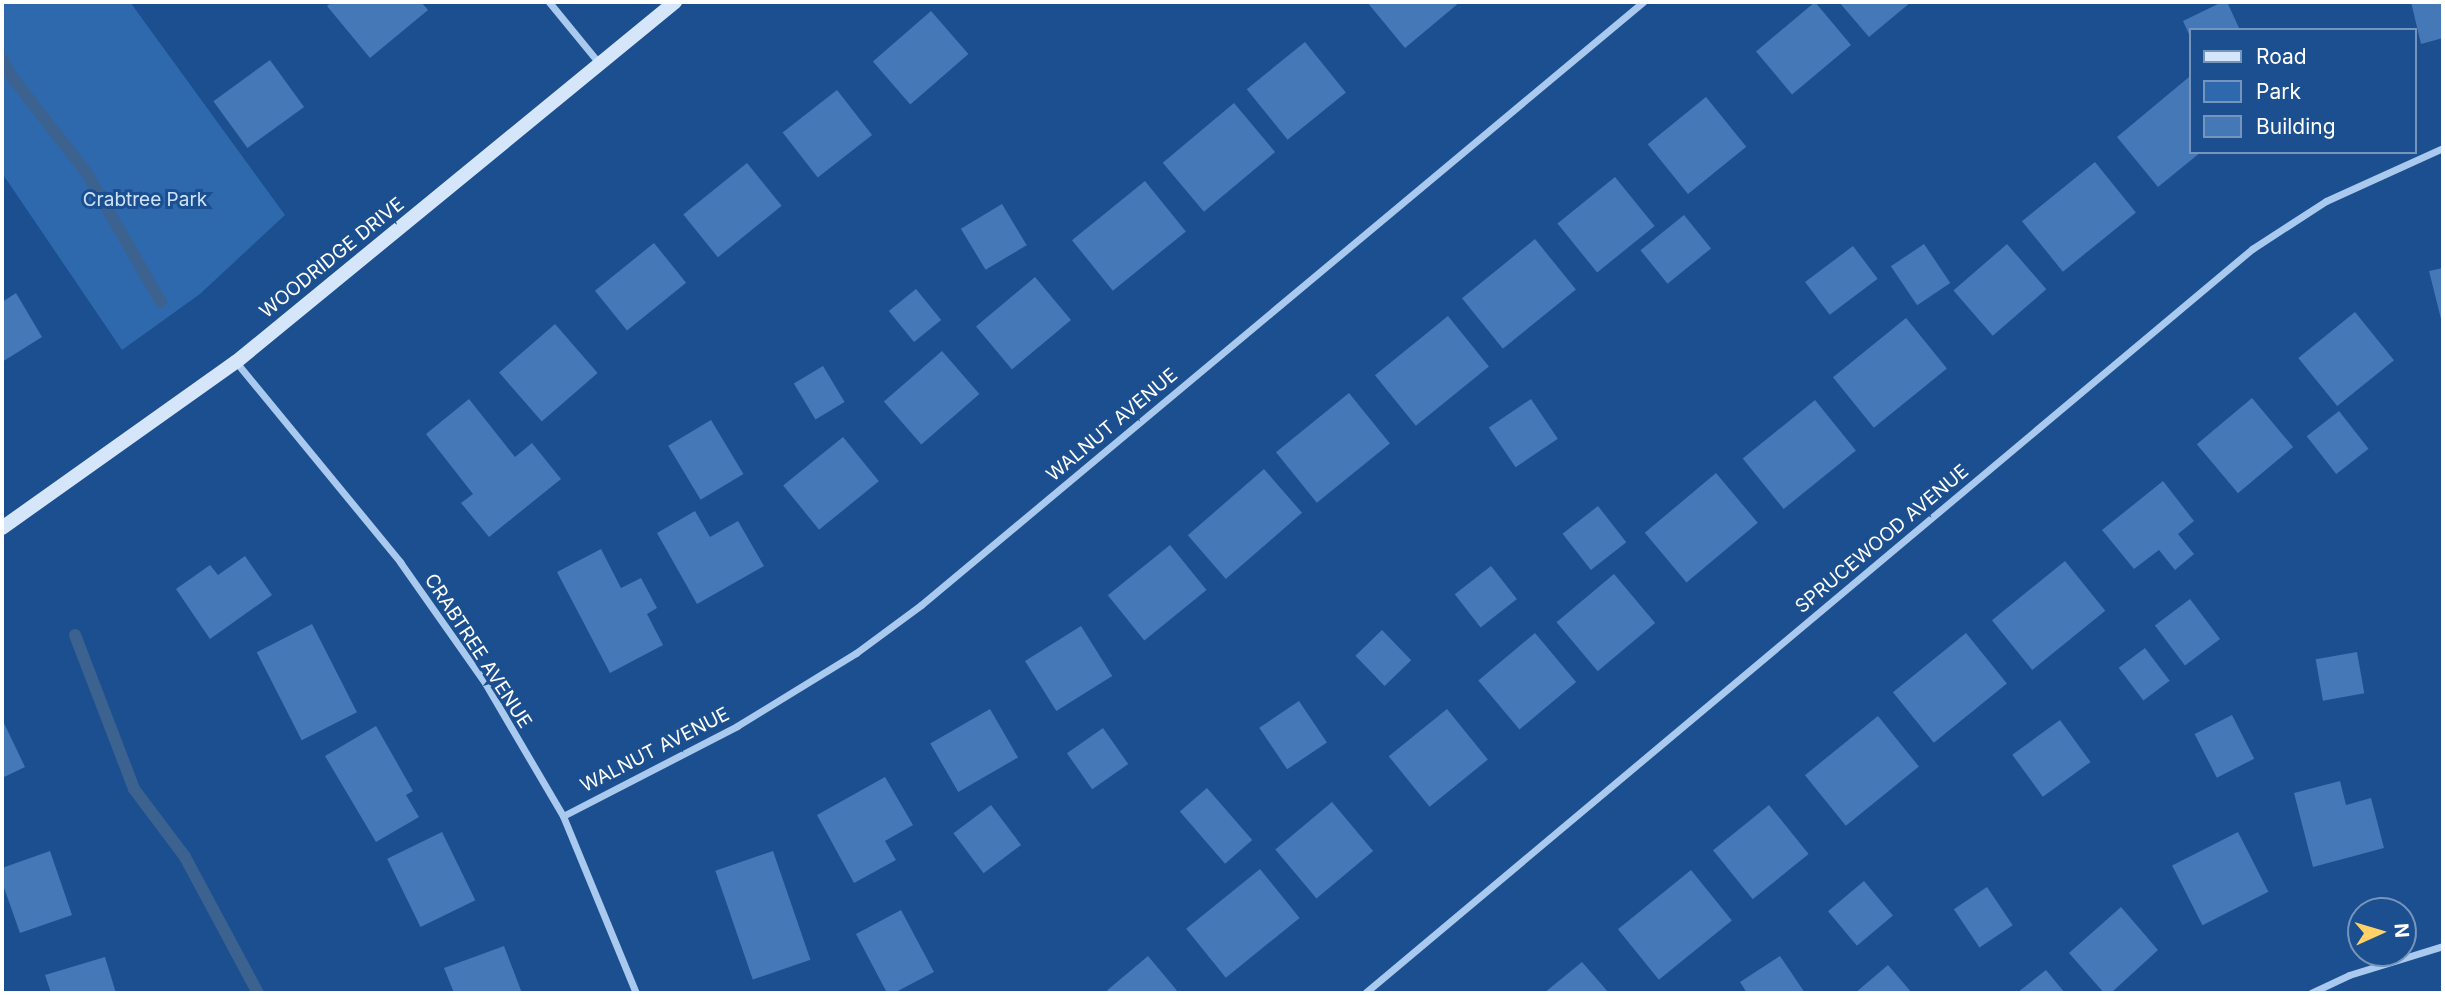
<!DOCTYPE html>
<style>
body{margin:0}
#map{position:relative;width:2445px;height:995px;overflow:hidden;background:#1b4f8f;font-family:Inter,sans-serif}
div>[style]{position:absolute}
.green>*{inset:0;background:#2e69ad}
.stream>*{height:12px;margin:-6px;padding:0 6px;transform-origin:6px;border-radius:6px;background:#3c6290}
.building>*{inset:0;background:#4478b7;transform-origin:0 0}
.street>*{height:7px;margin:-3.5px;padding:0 3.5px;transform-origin:3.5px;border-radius:3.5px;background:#a9c9ee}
.secondary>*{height:14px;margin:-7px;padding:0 7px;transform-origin:7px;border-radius:7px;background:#d6e6fa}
span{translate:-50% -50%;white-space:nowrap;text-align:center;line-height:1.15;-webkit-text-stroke:6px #1b4f8f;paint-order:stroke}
.park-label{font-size:19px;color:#cfe3fa}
.street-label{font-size:19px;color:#fff}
.frame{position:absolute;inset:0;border:4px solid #fff;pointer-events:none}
.legend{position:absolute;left:2189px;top:28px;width:228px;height:126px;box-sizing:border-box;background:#1b4f8f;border:2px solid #7695bc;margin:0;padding:9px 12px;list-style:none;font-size:21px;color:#fff}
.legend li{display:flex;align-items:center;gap:14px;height:35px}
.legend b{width:35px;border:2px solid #7695bc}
.north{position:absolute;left:2347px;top:897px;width:70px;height:70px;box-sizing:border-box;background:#1b4f8f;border:2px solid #7695bc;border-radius:50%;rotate:86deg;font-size:19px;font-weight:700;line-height:28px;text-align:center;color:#fff}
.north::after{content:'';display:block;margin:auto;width:24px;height:32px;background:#ffd166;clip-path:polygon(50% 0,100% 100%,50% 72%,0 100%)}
</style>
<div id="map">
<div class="green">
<div style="clip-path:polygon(2px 2px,130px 2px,285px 215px,200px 294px,122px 350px,2px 173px)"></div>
</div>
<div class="stream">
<div style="left:2px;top:59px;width:21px;rotate:61deg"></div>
<div style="left:12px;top:77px;width:120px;rotate:52.1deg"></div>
<div style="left:86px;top:172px;width:150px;rotate:60deg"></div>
<div style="left:75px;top:635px;width:165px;rotate:69deg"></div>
<div style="left:134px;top:789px;width:85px;rotate:53.1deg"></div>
<div style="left:185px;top:857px;width:154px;rotate:61.8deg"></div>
</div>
<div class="building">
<div style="clip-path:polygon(332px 2px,421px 2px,428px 10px,370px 58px,327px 6px)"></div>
<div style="clip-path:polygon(1367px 2px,1460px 2px,1405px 48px)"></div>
<div style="left:1815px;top:2px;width:56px;height:77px;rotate:50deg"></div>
<div style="clip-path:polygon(1839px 2px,1911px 2px,1869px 37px)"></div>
<div style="clip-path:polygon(2222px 2px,2227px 2px,2240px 30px,2191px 30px,2191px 39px,2183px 21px)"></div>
<div style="clip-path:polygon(2411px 2px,2443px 2px,2443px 38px,2421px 44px)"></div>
<div style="left:931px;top:11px;width:57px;height:77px;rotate:49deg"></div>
<div style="left:1305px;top:42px;width:65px;height:75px;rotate:51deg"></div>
<div style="left:270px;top:60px;width:58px;height:70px;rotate:54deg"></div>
<div style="clip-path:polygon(2189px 77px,2191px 152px,2201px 152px,2158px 187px,2117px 137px)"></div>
<div style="left:837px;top:90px;width:57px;height:69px;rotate:52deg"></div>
<div style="left:1706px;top:97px;width:64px;height:75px;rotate:51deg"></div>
<div style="left:1234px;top:103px;width:64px;height:93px;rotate:50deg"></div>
<div style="left:2095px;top:162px;width:65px;height:94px;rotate:51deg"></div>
<div style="left:747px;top:163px;width:55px;height:82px;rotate:51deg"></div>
<div style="left:1615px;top:177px;width:63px;height:74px;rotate:51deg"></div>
<div style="left:1145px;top:181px;width:65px;height:94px;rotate:51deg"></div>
<div style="left:1002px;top:204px;width:48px;height:48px;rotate:59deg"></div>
<div style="left:1684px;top:215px;width:43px;height:56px;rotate:51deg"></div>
<div style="left:1535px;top:239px;width:65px;height:94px;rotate:51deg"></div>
<div style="left:654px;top:243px;width:51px;height:76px;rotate:51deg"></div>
<div style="left:1924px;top:244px;width:47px;height:40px;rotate:56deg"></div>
<div style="left:2007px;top:244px;width:60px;height:71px;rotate:49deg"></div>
<div style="left:1853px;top:246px;width:41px;height:60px;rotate:53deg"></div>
<div style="clip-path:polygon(2443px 268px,2443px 323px,2442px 323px,2429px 271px)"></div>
<div style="left:1035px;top:277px;width:56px;height:77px;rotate:50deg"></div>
<div style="left:916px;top:289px;width:40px;height:35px;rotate:51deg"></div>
<div style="clip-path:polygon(16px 293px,42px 337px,2px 362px,2px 302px)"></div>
<div style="left:2355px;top:312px;width:62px;height:73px;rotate:51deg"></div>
<div style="left:1448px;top:316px;width:65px;height:94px;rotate:51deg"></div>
<div style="left:1906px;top:318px;width:65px;height:94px;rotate:51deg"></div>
<div style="left:555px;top:324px;width:65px;height:74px;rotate:49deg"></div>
<div style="left:942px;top:351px;width:57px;height:77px;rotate:49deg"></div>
<div style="left:823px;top:366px;width:42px;height:34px;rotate:59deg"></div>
<div style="left:1349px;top:393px;width:65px;height:94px;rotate:51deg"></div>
<div style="left:2252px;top:398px;width:64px;height:72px;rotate:50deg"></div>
<div style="clip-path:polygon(469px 399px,515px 457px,532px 443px,561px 479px,489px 537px,461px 503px,473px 494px,426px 434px)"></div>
<div style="left:1531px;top:399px;width:48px;height:51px;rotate:56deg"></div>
<div style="left:1815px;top:400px;width:65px;height:93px;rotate:51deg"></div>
<div style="left:2339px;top:411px;width:48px;height:41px;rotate:52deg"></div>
<div style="left:711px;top:420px;width:63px;height:50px;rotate:59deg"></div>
<div style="left:843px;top:437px;width:57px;height:77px;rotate:51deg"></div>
<div style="left:1264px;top:469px;width:58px;height:101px;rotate:49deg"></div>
<div style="left:1716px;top:473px;width:65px;height:93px;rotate:50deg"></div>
<div style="clip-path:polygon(2163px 481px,2194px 521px,2178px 534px,2194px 554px,2175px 570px,2159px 550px,2134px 569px,2102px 530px)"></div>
<div style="left:1598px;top:506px;width:46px;height:45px;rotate:52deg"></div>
<div style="clip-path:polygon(695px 511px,710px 537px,738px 521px,764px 566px,697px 604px,657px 533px)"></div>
<div style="left:1170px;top:545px;width:58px;height:80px;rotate:51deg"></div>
<div style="clip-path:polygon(601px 549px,621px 588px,641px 578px,657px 608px,647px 614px,663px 645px,610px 673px,557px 572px)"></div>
<div style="clip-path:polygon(245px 556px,272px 595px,210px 639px,176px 589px,210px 565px,218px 575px)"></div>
<div style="left:2065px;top:561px;width:64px;height:94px;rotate:51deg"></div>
<div style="left:1491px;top:566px;width:42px;height:46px;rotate:52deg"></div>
<div style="left:1614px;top:574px;width:64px;height:75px;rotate:50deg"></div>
<div style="left:2190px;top:599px;width:50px;height:44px;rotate:53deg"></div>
<div style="left:312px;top:624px;width:99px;height:62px;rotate:63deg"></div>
<div style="left:1081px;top:626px;width:59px;height:66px;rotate:58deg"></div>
<div style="left:1382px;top:630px;width:42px;height:37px;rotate:46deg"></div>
<div style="left:1535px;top:633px;width:64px;height:74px;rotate:50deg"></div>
<div style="left:1966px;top:633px;width:65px;height:94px;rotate:51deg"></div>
<div style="left:2145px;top:648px;width:41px;height:33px;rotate:53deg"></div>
<div style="left:2357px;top:652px;width:42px;height:42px;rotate:80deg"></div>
<div style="left:1299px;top:701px;width:50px;height:48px;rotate:56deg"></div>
<div style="left:990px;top:709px;width:56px;height:69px;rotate:60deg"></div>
<div style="left:1447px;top:709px;width:65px;height:75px;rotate:51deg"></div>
<div style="left:2232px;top:715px;width:49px;height:42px;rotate:63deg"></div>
<div style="left:1878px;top:716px;width:65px;height:94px;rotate:51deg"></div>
<div style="clip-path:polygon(2px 719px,25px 767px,2px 778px)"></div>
<div style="left:2060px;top:720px;width:52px;height:59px;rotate:54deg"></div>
<div style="clip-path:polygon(376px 726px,413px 791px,406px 795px,419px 817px,376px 842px,325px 756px)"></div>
<div style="left:1103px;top:728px;width:44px;height:44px;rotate:55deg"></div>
<div style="clip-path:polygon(885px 777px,913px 825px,885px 841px,896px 860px,854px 883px,817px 815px)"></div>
<div style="clip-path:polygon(2340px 781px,2346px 805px,2371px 798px,2384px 848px,2313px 867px,2294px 793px)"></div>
<div style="left:1207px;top:788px;width:69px;height:36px;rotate:49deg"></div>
<div style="left:1332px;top:802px;width:64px;height:74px;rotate:50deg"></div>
<div style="left:991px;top:805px;width:50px;height:47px;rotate:53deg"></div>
<div style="left:1769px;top:805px;width:63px;height:72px;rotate:51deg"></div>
<div style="left:442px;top:832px;width:76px;height:61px;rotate:64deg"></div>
<div style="left:2238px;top:832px;width:67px;height:74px;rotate:63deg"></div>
<div style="clip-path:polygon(50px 851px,72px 915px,20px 933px,2px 882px,2px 868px)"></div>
<div style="left:773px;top:851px;width:115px;height:61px;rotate:71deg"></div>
<div style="left:1260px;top:869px;width:63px;height:95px;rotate:51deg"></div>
<div style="left:1691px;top:870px;width:65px;height:94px;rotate:51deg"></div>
<div style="left:1864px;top:881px;width:45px;height:47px;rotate:50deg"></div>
<div style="left:1987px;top:887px;width:46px;height:40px;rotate:56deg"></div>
<div style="clip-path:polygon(2121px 907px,2158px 950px,2111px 993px,2104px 993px,2069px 953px)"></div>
<div style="clip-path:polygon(901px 910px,934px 972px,894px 993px,887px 993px,856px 934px)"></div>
<div style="clip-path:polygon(504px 946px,522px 993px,454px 993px,444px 968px)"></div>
<div style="clip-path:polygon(1148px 956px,1179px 993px,1104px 993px)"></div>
<div style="clip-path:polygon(1780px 956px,1805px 993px,1747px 993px,1740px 982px)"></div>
<div style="clip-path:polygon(105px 957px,116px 993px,51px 993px,45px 975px)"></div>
<div style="clip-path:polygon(1582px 962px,1609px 993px,1544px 993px)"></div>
<div style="clip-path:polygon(1888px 965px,1912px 993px,1855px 993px)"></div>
<div style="clip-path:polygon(2046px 970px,2065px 993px,2017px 993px)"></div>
</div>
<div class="street">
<div style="left:549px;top:2px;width:79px;rotate:50.7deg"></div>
<div style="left:236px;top:362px;width:259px;rotate:50.6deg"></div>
<div style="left:400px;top:562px;width:148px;rotate:54.9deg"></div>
<div style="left:485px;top:683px;width:154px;rotate:59.6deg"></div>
<div style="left:563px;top:816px;width:191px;rotate:67.6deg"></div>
<div style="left:563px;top:816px;width:196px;rotate:-27.3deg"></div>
<div style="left:737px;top:726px;width:140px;rotate:-31.5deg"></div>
<div style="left:856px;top:653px;width:81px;rotate:-36.4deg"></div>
<div style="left:921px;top:605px;width:941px;rotate:-39.87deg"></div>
<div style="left:1365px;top:993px;width:1158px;rotate:-39.99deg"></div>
<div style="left:2252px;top:249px;width:88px;rotate:-33deg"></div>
<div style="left:2326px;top:201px;width:128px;rotate:-24.4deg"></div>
<div style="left:2311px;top:993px;width:42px;rotate:-25.3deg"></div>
<div style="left:2349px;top:975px;width:98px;rotate:-17.1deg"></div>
</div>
<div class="secondary">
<div style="left:2px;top:528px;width:287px;rotate:-35.4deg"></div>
<div style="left:236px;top:362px;width:568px;rotate:-39.35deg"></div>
</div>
<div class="park-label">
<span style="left:145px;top:200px">Crabtree Park</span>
</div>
<div class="street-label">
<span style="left:332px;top:258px;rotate:-39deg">WOODRIDGE DRIVE</span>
<span style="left:1112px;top:425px;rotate:-40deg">WALNUT AVENUE</span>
<span style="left:1882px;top:539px;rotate:-40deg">SPRUCEWOOD AVENUE</span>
<span style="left:478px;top:651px;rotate:57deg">CRABTREE AVENUE</span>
<span style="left:655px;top:750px;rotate:-27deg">WALNUT AVENUE</span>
</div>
<div class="frame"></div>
<ul class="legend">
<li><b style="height:9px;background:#d6e6fa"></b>Road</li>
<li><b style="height:19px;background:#2e69ad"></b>Park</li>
<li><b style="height:19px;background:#4478b7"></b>Building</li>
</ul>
<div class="north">N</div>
</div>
